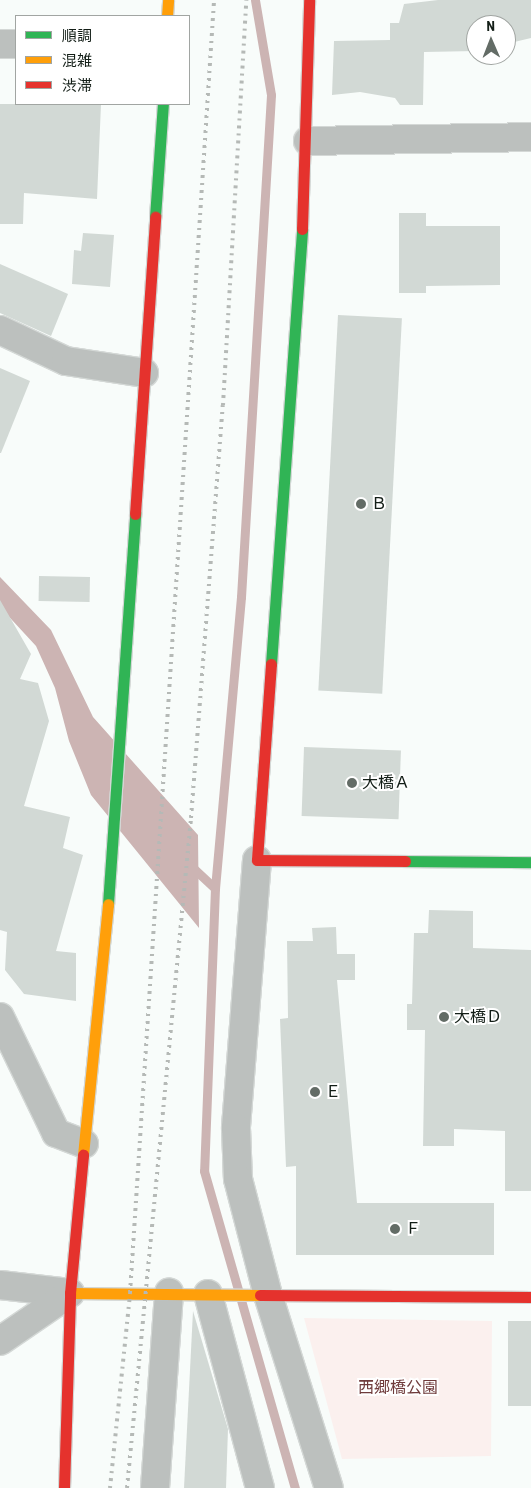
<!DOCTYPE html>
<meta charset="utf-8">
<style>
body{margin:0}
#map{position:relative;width:531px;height:1488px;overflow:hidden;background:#f8fcfa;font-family:"Roboto Condensed","Noto Sans JP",sans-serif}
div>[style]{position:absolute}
.green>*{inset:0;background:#fbf0ee}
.water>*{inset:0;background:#ccb4b3}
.stream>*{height:9px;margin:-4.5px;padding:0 4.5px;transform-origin:4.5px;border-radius:4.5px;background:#ccb4b3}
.building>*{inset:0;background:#d2d9d5;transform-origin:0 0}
.roads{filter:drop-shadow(1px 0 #d4d8d6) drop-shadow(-1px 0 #d4d8d6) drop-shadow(0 1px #d4d8d6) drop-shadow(0 -1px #d4d8d6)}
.street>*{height:28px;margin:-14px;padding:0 14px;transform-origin:14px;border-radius:14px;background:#bcc0be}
.fast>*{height:11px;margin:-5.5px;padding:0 5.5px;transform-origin:5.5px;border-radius:5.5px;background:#30b455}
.slow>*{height:11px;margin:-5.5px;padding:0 5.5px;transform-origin:5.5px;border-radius:5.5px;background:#ff9f0a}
.jam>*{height:11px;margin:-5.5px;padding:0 5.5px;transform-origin:5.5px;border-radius:5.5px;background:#e5322d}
.rail>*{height:4px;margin-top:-2px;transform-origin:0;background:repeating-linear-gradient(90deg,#b5b9b6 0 2.5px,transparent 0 7.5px)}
.dots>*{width:14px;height:14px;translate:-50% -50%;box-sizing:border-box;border:2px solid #fff;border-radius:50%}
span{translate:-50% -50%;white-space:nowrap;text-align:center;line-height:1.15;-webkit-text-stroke:4px #fff;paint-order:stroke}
.poi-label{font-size:16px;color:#131e17}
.left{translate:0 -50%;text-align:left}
.park-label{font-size:16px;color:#6f3b3b}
.legend{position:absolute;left:15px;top:15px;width:175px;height:90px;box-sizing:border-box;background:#fff;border:1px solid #a1a5a2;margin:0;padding:6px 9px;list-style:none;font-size:15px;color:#131e17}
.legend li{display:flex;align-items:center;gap:10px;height:25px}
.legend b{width:25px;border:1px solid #a1a5a2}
.north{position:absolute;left:466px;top:15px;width:50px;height:50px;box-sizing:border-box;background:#fff;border:1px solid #a1a5a2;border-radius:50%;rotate:359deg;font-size:14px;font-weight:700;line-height:20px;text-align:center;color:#131e17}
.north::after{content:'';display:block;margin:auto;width:18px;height:22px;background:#636c66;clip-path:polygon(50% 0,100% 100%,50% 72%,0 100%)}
</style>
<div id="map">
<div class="green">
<div style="clip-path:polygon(304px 1318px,492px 1321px,491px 1456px,342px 1459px)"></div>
</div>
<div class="water">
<div style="clip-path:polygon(0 577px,51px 630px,93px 717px,198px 835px,199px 928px,91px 795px,69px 741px,55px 688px,36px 646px,0 607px)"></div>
</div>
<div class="stream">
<div style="left:255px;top:0;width:96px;rotate:80.4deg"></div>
<div style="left:271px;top:95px;width:503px;rotate:93.42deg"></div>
<div style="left:241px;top:597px;width:292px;rotate:95.1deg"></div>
<div style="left:215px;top:888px;width:283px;rotate:92.2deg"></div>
<div style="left:204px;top:1171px;width:330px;rotate:74deg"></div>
<div style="left:191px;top:866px;width:33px;rotate:43deg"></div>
</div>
<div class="building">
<div style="clip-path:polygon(438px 0,531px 0,531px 38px,506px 44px,506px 25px,476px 25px,476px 51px,424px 52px,423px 105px,400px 105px,395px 98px,360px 92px,332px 95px,334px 41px,390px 40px,390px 23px,399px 23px,404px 4px)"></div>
<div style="clip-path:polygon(0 104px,101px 104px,97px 199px,24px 193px,23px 224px,0 224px)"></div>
<div style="clip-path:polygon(399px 213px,426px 213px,426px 226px,500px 226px,500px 285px,426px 286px,426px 293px,399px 293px)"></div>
<div style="clip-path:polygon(83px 233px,114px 235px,110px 287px,72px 284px,74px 250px,81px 251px)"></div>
<div style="clip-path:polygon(0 264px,68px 294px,51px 336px,0 313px)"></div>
<div style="left:338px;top:315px;width:64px;height:376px;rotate:3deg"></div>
<div style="clip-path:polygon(0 368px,30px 381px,1px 453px,0 453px)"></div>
<div style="left:39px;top:576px;width:51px;height:25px;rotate:1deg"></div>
<div style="clip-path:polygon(0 600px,31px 654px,20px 679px,38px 683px,49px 721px,24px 806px,70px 817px,63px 848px,83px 855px,56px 951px,76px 953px,76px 1001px,24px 994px,5px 970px,7px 932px,0 930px)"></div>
<div style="left:304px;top:747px;width:97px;height:69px;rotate:2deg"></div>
<div style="clip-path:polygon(429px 910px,473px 911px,473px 948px,531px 950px,531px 1191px,505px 1191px,505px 1131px,454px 1129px,454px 1146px,423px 1146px,425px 1030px,407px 1030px,407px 1004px,412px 1004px,414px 933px,428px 933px)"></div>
<div style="clip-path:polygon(336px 927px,337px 954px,355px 954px,355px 980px,337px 980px,357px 1203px,494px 1203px,494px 1255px,296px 1255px,296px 1166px,286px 1167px,280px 1019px,288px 1018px,287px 941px,313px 941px,312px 928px)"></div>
<div style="clip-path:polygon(193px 1311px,228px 1429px,226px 1488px,184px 1488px)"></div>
<div style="left:508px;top:1321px;width:23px;height:85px"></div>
</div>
<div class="roads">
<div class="street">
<div style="left:0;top:44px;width:16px"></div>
<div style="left:308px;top:141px;width:223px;rotate:-1deg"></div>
<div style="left:0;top:330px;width:73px;rotate:25.2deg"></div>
<div style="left:66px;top:361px;width:79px;rotate:8.7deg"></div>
<div style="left:257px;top:860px;width:269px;rotate:94.5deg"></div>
<div style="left:236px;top:1128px;width:51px;rotate:87.8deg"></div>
<div style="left:238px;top:1179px;width:120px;rotate:75.5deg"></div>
<div style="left:268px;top:1295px;width:202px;rotate:72.5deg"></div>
<div style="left:0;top:1017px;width:129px;rotate:64.2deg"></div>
<div style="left:56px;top:1133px;width:30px;rotate:21deg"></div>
<div style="left:0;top:1285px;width:70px;rotate:6.5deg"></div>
<div style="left:208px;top:1294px;width:201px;rotate:75deg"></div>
<div style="left:0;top:1341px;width:85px;rotate:-34.4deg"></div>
<div style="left:155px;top:1488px;width:196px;rotate:-85.9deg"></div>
</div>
<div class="fast">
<div style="left:155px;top:217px;width:113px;rotate:-86deg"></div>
<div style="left:271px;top:664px;width:436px;rotate:-85.9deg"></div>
<div style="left:405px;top:861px;width:126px;rotate:0.5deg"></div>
<div style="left:108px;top:904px;width:391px;rotate:-86deg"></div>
</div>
<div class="slow">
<div style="left:167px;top:16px;width:16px;rotate:-86deg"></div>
<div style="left:83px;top:1155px;width:252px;rotate:-84.3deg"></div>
<div style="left:70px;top:1293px;width:190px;rotate:0.6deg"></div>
</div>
<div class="jam">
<div style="left:302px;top:229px;width:229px;rotate:-88.2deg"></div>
<div style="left:135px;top:514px;width:298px;rotate:-86.1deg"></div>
<div style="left:271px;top:664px;width:196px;rotate:94.1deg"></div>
<div style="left:257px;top:860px;width:148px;rotate:0.4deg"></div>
<div style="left:260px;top:1295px;width:271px;rotate:0.4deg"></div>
<div style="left:64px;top:1488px;width:195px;rotate:-88.2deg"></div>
<div style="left:70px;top:1293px;width:139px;rotate:-84.6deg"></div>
</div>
</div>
<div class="rail">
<div style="left:110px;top:1488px;width:196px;rotate:-84.1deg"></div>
<div style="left:130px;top:1293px;width:1296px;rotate:-86.28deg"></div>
<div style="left:127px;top:1488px;width:673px;rotate:-84.54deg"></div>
<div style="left:191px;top:818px;width:414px;rotate:-85.6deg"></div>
<div style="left:223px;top:405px;width:406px;rotate:-86.7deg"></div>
</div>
<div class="dots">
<div style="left:361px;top:504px;background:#636c66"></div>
<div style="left:352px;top:783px;background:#636c66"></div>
<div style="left:444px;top:1017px;background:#636c66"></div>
<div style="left:315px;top:1092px;background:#636c66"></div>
<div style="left:395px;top:1229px;background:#636c66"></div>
</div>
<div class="poi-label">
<span class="left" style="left:371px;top:504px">Ｂ</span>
<span class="left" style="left:362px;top:783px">大橋Ａ</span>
<span class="left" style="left:454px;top:1017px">大橋Ｄ</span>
<span class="left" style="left:325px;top:1092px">Ｅ</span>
<span class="left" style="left:405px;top:1229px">Ｆ</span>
</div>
<div class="park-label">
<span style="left:398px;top:1388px">西郷橋公園</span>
</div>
<ul class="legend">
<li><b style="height:6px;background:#30b455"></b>順調</li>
<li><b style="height:6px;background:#ff9f0a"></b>混雑</li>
<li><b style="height:6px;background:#e5322d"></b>渋滞</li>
</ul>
<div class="north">N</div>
</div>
